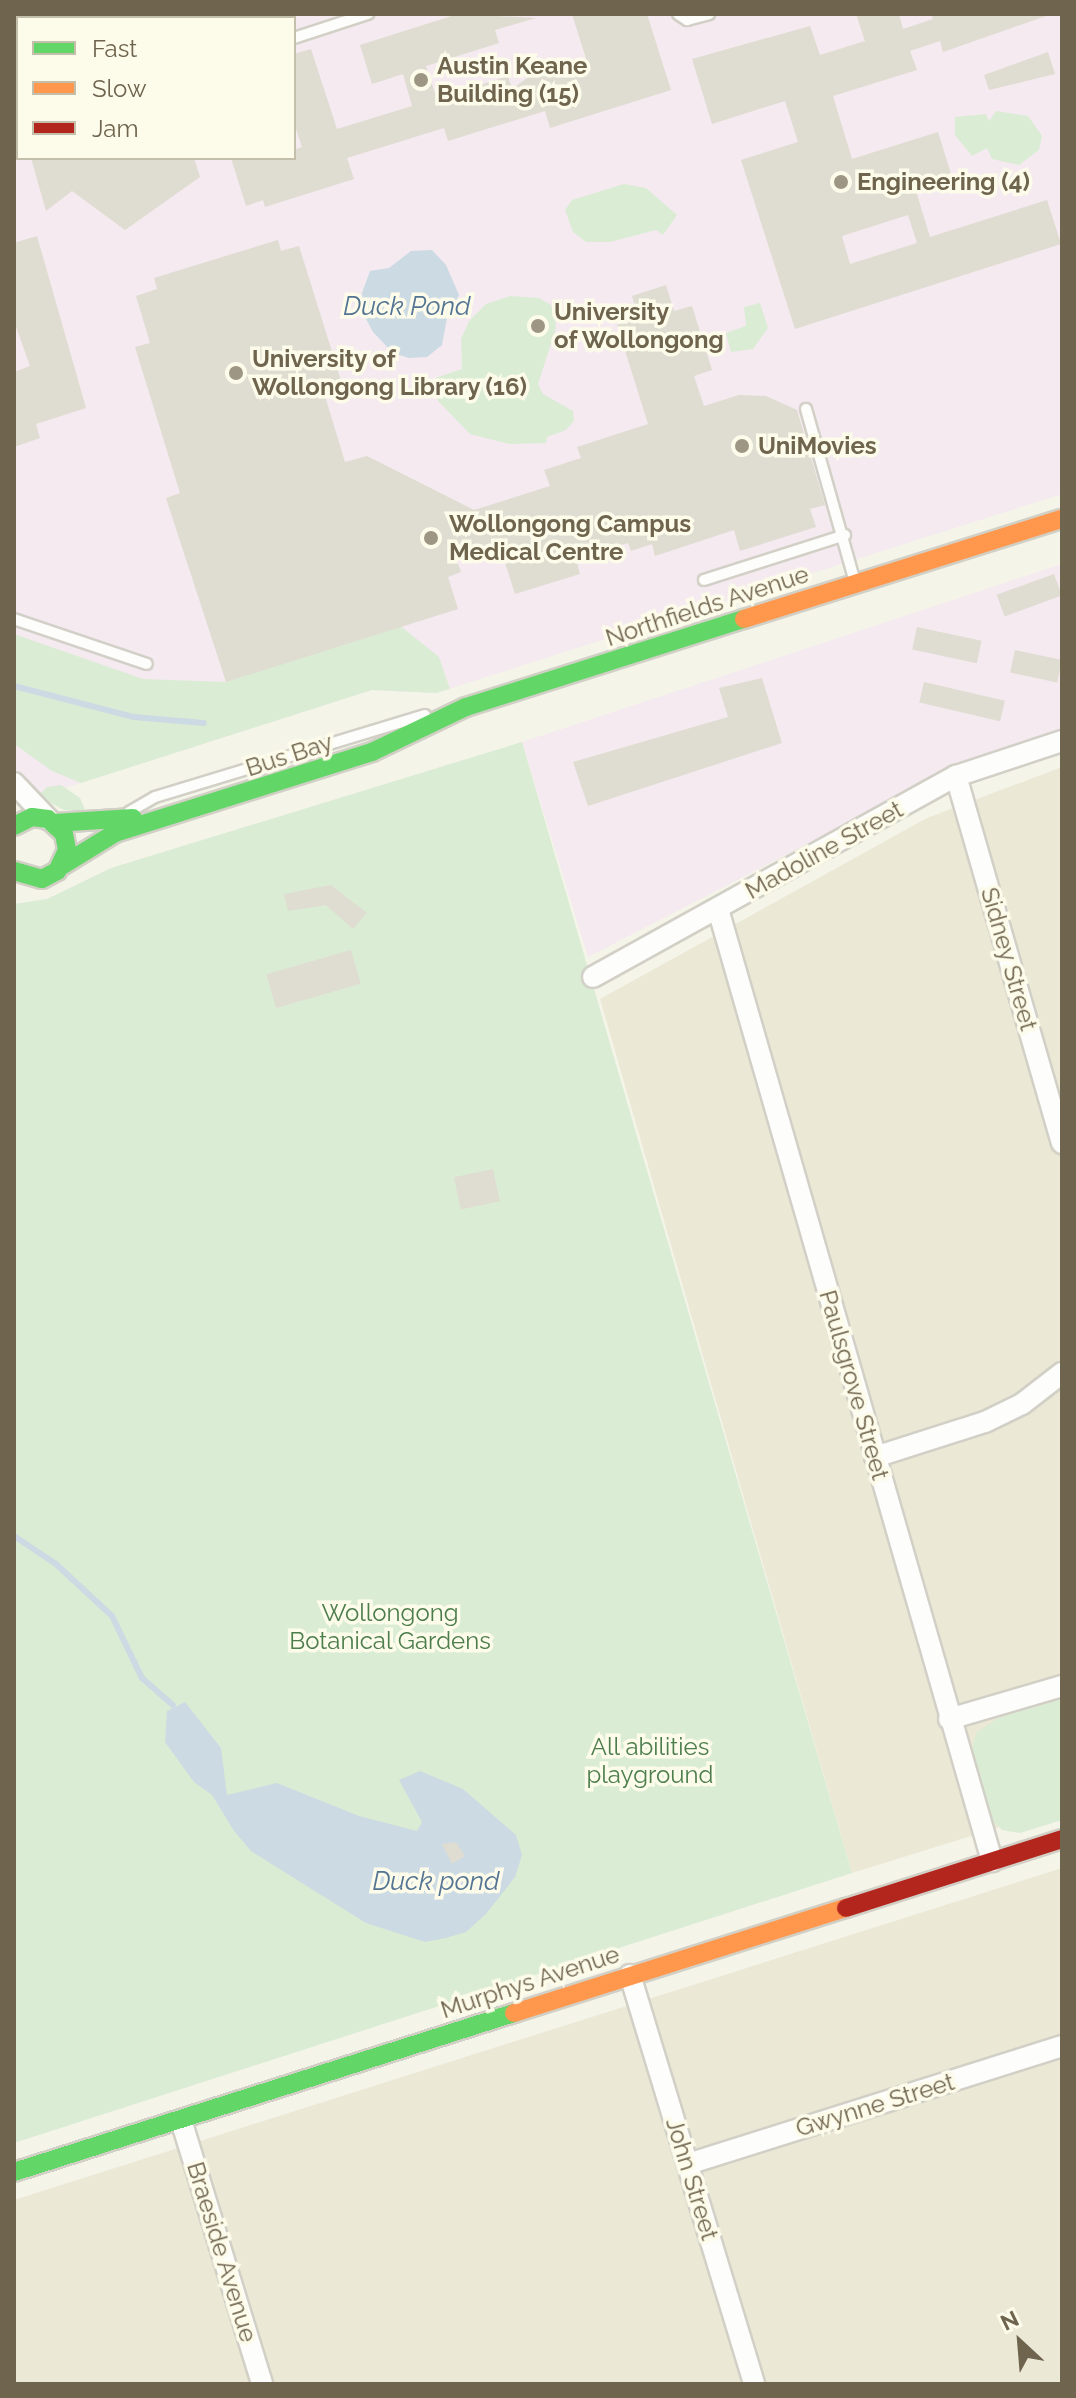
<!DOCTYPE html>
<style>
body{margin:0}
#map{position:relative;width:1076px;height:2398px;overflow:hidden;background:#f4f4e9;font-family:Raleway,sans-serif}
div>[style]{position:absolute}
.residential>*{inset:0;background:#ebe8d6}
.education>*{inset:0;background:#f4eaf0}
.green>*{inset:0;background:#dbecd5}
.water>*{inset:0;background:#ccdae3}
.stream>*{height:6px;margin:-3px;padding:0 3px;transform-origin:3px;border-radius:3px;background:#ccdae3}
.building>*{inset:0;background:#dfdcd1;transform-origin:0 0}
.roads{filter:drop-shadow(2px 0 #d2d0c6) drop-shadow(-2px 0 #d2d0c6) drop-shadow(0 2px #d2d0c6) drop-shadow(0 -2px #d2d0c6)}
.lane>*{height:10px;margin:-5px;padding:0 5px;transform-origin:5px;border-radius:5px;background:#fdfdfc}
.street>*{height:20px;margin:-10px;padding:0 10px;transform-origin:10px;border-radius:10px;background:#fdfdfc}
.fast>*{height:18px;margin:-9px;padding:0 9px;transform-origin:9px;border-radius:9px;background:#63d668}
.slow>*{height:18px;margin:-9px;padding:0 9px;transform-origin:9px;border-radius:9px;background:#ff974d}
.jam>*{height:18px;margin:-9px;padding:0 9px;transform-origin:9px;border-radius:9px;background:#b3261e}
.dots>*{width:22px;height:22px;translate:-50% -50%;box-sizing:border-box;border:4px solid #fdfbea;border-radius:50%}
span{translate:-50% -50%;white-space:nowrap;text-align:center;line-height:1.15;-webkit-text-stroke:7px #fdfbea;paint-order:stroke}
.poi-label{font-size:24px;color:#6f644d;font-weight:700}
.left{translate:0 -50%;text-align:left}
.street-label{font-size:24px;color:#6f644d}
.park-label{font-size:24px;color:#4c7e4d}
.water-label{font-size:26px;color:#537493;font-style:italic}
.frame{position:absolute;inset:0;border:16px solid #6f644d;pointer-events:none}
.legend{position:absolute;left:16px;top:16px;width:280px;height:144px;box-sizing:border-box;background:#fdfbea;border:2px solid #c4bfab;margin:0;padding:10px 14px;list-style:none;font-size:24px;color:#6f644d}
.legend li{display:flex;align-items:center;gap:16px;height:40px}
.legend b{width:40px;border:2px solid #c4bfab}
.north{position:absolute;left:980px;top:2302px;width:80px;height:80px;-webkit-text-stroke:6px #fdfbea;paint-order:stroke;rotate:334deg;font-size:22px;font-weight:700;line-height:32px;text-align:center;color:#6f644d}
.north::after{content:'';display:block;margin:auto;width:28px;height:36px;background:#6f644d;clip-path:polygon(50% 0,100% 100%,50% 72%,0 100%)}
</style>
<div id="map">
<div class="residential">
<div style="clip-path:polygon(1062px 767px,1062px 1808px,852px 1873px,600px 999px,927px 818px)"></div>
<div style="clip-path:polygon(1062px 1868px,1062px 2384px,14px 2384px,14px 2200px)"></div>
</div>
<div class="education">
<div style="clip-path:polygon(evenodd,14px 14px,1062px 14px,1062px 494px,436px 693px,372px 690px,14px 804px,14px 14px,18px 18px,294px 18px,294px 158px,18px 158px,18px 18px)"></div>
<div style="clip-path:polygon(1062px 564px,1062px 733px,949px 771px,588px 957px,522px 742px)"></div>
</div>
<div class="green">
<div style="clip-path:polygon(14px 14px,199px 14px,207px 18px,18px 18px,18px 49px)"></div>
<div style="clip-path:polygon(996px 111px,1028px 116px,1042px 136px,1039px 150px,1019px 165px,992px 159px,987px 148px,972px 156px,955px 135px,955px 117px,986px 114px,989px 121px)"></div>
<div style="clip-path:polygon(624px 184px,646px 188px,677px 215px,663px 235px,656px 230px,610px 242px,586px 242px,573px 232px,565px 210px,572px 200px)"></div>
<div style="clip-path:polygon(510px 296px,539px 298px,551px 305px,555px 315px,556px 328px,538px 384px,543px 394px,573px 411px,574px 421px,566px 430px,547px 437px,546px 443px,509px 444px,470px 434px,438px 401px,435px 378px,462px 369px,461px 339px,469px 321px,486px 304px)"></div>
<div style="clip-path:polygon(760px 303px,768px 328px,753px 349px,731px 352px,726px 333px,746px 326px,744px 307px)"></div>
<div style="clip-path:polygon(398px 624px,439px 657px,450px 689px,436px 693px,372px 690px,81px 783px,52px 771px,14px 744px,14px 634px,143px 679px,226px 682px)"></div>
<div style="clip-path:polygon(522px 742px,852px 1873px,14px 2143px,14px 904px,47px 899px,111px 868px)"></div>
<div style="clip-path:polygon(61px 785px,80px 798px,86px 812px,64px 810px,38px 796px,47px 787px)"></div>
<div style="clip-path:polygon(1062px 1698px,1062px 1820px,1020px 1833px,1002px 1830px,989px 1817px,970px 1758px,976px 1733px,998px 1718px)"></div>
</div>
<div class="water">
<div style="clip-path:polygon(432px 250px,446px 265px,459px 295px,447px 318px,442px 345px,427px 357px,409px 358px,393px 353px,373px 332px,364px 315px,362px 293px,370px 271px,389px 268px,411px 251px)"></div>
<div style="clip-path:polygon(185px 1702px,221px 1748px,227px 1795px,277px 1783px,359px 1816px,417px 1831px,422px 1822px,399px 1780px,420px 1771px,463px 1789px,516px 1835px,522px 1855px,515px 1877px,486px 1914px,466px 1932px,446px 1938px,425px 1942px,366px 1923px,251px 1851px,234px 1831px,212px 1795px,194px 1782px,165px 1742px,167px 1711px)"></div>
</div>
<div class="stream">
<div style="left:110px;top:18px;width:8px;rotate:-30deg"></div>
<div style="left:14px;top:50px;width:4px;rotate:-14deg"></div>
<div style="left:14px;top:686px;width:124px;rotate:14.5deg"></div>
<div style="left:134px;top:717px;width:70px;rotate:4.9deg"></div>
<div style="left:14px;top:1536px;width:50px;rotate:33.7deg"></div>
<div style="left:56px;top:1564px;width:76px;rotate:42.9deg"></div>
<div style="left:112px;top:1616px;width:69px;rotate:64.2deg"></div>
<div style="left:142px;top:1678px;width:41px;rotate:41.1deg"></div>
</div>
<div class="building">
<div style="clip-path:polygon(458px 14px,536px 18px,495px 30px,499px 43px,426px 66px,437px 99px,508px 76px,512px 89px,545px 65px,588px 65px,572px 14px,647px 14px,671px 90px,550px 128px,545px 111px,448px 141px,444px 128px,347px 158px,354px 179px,265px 207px,263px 200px,246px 206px,231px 158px,294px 158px,294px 150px,302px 147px,294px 123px,294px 54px,311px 49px,337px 129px,412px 106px,403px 74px,372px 84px,360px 45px)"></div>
<div style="clip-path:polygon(evenodd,856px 14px,899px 14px,903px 29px,933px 19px,931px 14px,1052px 14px,943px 52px,940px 41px,910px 51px,917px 70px,833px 96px,852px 159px,938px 132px,952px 177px,915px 188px,930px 237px,1047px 200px,1061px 244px,795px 329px,741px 160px,798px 142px,785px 101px,712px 124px,692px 59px,810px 26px,820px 55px,865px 41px,856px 14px,908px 215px,917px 243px,850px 264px,842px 236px,908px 215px)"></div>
<div style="clip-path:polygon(1048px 52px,1055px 74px,989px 90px,984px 75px)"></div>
<div style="clip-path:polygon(31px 158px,194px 158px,200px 177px,125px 230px,72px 191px,46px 211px)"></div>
<div style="clip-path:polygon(37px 236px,86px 408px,36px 424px,40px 438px,14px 447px,14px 372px,30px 366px,14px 321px,14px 243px)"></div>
<div style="clip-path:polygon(278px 240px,281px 251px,299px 246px,344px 390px,325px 396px,345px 462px,367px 456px,474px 510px,550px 486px,544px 470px,581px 458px,577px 447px,648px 424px,617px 325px,638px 318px,632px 296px,666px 285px,674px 311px,692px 306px,712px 370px,694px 376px,704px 406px,739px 395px,766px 396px,797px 410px,825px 505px,810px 509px,816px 527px,740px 551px,734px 530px,655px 556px,652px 544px,631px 551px,628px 543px,576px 559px,580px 574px,515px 594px,500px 547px,457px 561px,461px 572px,448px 577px,458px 609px,226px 682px,166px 498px,180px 493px,135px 347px,150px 343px,136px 296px,157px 289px,154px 278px)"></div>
<div style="left:1054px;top:574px;width:23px;height:61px;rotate:70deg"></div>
<div style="left:917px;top:627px;width:66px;height:23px;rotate:12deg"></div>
<div style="left:1015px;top:650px;width:48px;height:23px;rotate:12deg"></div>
<div style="clip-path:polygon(762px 678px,782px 743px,588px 806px,573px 762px,728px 717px,719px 688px)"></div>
<div style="left:924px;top:682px;width:83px;height:21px;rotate:13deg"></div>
<div style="clip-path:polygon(331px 885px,367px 913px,353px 929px,326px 905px,288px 911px,284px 894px)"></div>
<div style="left:351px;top:950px;width:35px;height:88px;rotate:74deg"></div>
<div style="left:493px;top:1169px;width:33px;height:40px;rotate:78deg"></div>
<div style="clip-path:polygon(456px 1842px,465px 1856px,452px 1864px,442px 1844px)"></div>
</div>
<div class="roads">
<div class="lane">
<div style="left:678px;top:14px;width:11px;rotate:34deg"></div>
<div style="left:687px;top:20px;width:23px;rotate:-15deg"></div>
<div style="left:294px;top:38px;width:78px;rotate:-18deg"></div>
<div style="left:806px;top:409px;width:180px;rotate:74.2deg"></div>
<div style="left:704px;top:580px;width:148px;rotate:-17.7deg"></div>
<div style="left:14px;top:619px;width:140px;rotate:18.7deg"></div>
<div style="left:129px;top:812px;width:30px;rotate:-30deg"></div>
<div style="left:155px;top:797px;width:282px;rotate:-16.9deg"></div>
</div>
<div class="street">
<div style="left:956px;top:776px;width:382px;rotate:73.9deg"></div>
<div style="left:14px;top:783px;width:50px;rotate:46.6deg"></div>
<div style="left:718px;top:909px;width:991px;rotate:73.94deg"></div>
<div style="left:593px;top:977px;width:415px;rotate:-29deg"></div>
<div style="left:956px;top:776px;width:112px;rotate:-18.3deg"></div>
<div style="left:875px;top:1457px;width:115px;rotate:-17.7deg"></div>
<div style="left:985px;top:1422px;width:41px;rotate:-25.9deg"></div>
<div style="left:1022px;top:1404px;width:51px;rotate:-37.8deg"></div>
<div style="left:949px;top:1719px;width:118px;rotate:-16.3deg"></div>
<div style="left:630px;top:1975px;width:427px;rotate:73.1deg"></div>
<div style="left:181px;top:2120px;width:276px;rotate:72.9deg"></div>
<div style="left:688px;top:2164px;width:392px;rotate:-17.5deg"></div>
</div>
<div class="fast">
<div style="left:54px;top:823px;width:79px;rotate:-3.6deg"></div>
<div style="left:14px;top:826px;width:20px;rotate:-27deg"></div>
<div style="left:32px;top:817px;width:16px;rotate:7deg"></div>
<div style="left:48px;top:819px;width:22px;rotate:43deg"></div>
<div style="left:64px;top:834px;width:16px;rotate:79deg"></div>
<div style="left:67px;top:850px;width:23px;rotate:115deg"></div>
<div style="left:57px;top:871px;width:17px;rotate:152deg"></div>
<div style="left:42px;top:879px;width:29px;rotate:-164deg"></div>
<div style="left:63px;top:865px;width:61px;rotate:-31.6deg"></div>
<div style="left:115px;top:833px;width:269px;rotate:-17.5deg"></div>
<div style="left:372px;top:752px;width:104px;rotate:-25.6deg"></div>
<div style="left:466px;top:707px;width:292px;rotate:-17.6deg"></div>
<div style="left:14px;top:2172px;width:525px;rotate:-17.64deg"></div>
</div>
<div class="slow">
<div style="left:744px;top:619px;width:333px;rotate:-17.5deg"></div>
<div style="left:514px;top:2013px;width:348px;rotate:-17.6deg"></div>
</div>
<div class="jam">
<div style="left:846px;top:1908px;width:227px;rotate:-17.7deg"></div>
</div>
</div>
<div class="dots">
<div style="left:421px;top:80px;background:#9e9684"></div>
<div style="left:841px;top:182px;background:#9e9684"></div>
<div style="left:538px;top:326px;background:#9e9684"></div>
<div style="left:236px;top:373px;background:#9e9684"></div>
<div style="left:742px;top:446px;background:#9e9684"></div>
<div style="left:431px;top:538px;background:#9e9684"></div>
</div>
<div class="poi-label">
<span class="left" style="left:437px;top:80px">Austin Keane<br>Building (15)</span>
<span class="left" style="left:857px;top:182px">Engineering (4)</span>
<span class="left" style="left:554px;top:326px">University<br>of Wollongong</span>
<span class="left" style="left:252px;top:373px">University of<br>Wollongong Library (16)</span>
<span class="left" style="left:758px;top:446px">UniMovies</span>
<span class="left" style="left:449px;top:538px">Wollongong Campus<br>Medical Centre</span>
</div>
<div class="street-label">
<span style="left:707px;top:606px;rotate:-18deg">Northfields Avenue</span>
<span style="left:289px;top:755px;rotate:-18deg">Bus Bay</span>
<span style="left:824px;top:850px;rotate:-29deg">Madoline Street</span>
<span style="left:1009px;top:959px;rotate:74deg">Sidney Street</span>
<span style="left:854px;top:1385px;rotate:74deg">Paulsgrove Street</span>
<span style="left:530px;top:1982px;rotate:-18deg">Murphys Avenue</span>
<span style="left:875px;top:2105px;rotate:-17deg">Gwynne Street</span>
<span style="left:692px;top:2179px;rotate:73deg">John Street</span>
<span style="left:222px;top:2252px;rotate:73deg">Braeside Avenue</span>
</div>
<div class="park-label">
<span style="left:390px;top:1627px">Wollongong<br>Botanical Gardens</span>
<span style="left:650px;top:1761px">All abilities<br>playground</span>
</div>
<div class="water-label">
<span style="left:407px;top:307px">Duck Pond</span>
<span style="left:436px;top:1882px">Duck pond</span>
</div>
<div class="frame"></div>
<ul class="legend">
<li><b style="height:10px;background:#63d668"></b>Fast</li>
<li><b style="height:10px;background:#ff974d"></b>Slow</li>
<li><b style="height:10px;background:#b3261e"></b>Jam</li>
</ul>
<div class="north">N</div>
</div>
